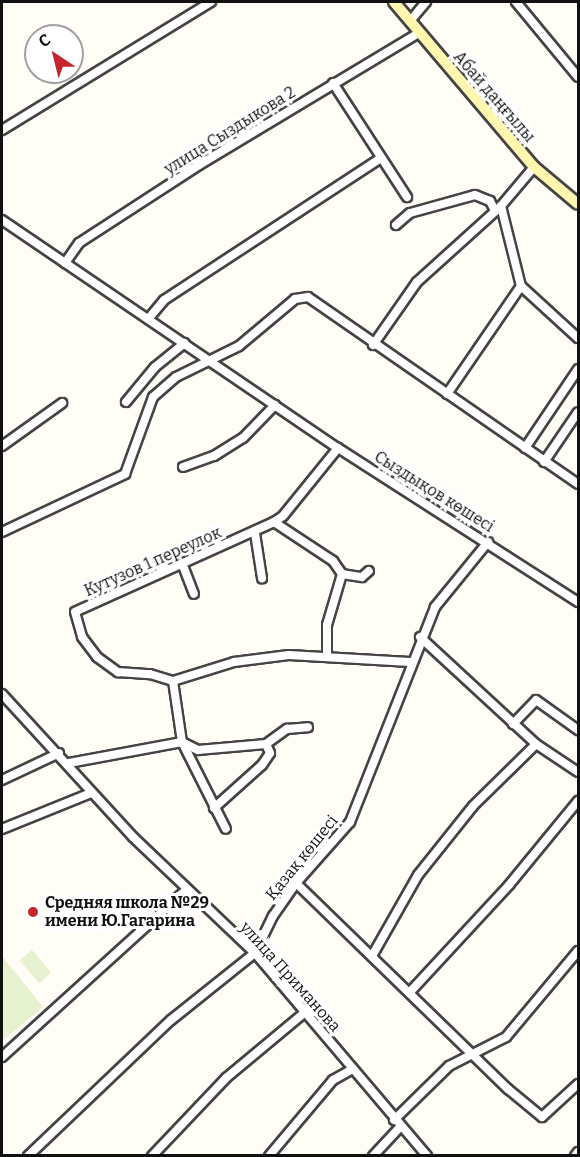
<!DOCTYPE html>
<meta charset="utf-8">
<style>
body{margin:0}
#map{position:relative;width:580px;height:1157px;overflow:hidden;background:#fffdf5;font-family:Bitter,serif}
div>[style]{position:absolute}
.pitch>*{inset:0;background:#e6f2cf;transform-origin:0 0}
.roads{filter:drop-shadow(2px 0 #444) drop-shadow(-2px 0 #444) drop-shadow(0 2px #444) drop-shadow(0 -2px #444)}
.street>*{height:8px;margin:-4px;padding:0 4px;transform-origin:4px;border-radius:4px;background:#fff}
.secondary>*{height:10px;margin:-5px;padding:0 5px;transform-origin:5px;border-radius:5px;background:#fff6b0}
.dots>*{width:16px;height:16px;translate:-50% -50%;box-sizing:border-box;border:3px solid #fff;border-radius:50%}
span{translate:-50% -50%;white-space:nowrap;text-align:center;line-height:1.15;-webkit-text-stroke:6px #fff;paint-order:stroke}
.street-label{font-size:16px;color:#111}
.poi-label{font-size:16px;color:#111;font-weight:700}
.left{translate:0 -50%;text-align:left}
.frame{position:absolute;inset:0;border:3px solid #111;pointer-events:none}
.north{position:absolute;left:24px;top:24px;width:60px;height:60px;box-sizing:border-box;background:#fff;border:2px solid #a0a0a0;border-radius:50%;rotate:325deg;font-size:16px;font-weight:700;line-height:24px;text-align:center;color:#111}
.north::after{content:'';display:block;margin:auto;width:21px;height:27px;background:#c4262e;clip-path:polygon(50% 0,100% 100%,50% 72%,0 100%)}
</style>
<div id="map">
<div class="pitch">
<div style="left:32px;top:950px;width:30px;height:16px;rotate:50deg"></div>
<div style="clip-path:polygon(2px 956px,43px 1007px,2px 1041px)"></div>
</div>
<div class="roads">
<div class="street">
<div style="left:516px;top:2px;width:97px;rotate:50.4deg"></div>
<div style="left:410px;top:21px;width:25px;rotate:-50deg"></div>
<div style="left:333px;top:83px;width:136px;rotate:57deg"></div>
<div style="left:2px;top:130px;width:245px;rotate:-31.5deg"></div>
<div style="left:501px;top:206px;width:82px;rotate:76deg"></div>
<div style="left:521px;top:286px;width:77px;rotate:42.4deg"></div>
<div style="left:2px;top:220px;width:406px;rotate:34.2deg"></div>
<div style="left:338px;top:448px;width:285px;rotate:32.7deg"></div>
<div style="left:396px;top:225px;width:18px;rotate:-41deg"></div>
<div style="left:410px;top:213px;width:67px;rotate:-15.5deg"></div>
<div style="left:475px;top:195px;width:16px;rotate:22deg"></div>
<div style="left:490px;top:201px;width:11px;rotate:63deg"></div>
<div style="left:65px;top:263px;width:24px;rotate:-55deg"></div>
<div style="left:79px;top:243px;width:143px;rotate:-33deg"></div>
<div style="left:199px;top:165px;width:257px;rotate:-31deg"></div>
<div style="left:149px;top:318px;width:23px;rotate:-50deg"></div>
<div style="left:164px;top:300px;width:259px;rotate:-33.2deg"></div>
<div style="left:373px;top:345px;width:77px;rotate:-55.1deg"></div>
<div style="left:417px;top:282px;width:113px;rotate:-42.1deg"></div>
<div style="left:501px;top:206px;width:51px;rotate:-49.8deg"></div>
<div style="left:447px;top:394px;width:131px;rotate:-55.6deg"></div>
<div style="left:126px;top:402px;width:45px;rotate:-50.4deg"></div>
<div style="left:155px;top:367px;width:38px;rotate:-39deg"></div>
<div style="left:2px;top:446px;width:74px;rotate:-35.6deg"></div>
<div style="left:338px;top:448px;width:87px;rotate:129deg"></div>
<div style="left:283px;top:516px;width:11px;rotate:146deg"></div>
<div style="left:274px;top:522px;width:218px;rotate:155.7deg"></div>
<div style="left:75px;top:612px;width:26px;rotate:74deg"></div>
<div style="left:82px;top:637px;width:25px;rotate:53deg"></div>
<div style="left:97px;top:657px;width:26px;rotate:36deg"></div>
<div style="left:118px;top:672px;width:32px;rotate:4deg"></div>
<div style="left:150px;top:674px;width:24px;rotate:17deg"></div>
<div style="left:173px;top:681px;width:64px;rotate:-17.3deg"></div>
<div style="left:234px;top:662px;width:55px;rotate:-7.3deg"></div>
<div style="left:289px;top:655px;width:121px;rotate:3.3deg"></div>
<div style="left:525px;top:448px;width:95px;rotate:-56.1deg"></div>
<div style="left:544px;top:462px;width:60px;rotate:-55.8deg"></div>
<div style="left:183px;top:467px;width:33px;rotate:-20deg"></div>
<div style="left:214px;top:456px;width:34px;rotate:-32deg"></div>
<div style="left:243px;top:438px;width:46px;rotate:-45.9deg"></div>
<div style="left:274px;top:522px;width:71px;rotate:33.5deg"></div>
<div style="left:333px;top:561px;width:16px;rotate:55deg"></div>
<div style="left:342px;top:574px;width:20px;rotate:9deg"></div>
<div style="left:362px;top:577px;width:9px;rotate:-41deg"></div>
<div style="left:2px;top:532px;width:136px;rotate:-25.2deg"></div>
<div style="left:125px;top:474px;width:82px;rotate:-70deg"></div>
<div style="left:153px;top:397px;width:30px;rotate:-41deg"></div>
<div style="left:176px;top:377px;width:70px;rotate:-26.2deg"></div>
<div style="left:239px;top:346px;width:73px;rotate:-40deg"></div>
<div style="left:295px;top:299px;width:13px;rotate:-9deg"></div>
<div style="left:308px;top:297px;width:328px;rotate:34.7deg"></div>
<div style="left:255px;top:533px;width:46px;rotate:81.2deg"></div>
<div style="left:182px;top:563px;width:33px;rotate:69deg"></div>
<div style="left:420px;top:637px;width:158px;rotate:42.7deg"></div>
<div style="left:536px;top:744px;width:50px;rotate:33.7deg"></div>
<div style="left:327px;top:656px;width:31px;rotate:-90deg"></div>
<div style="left:327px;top:625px;width:53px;rotate:-73.6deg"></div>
<div style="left:173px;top:681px;width:62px;rotate:81.6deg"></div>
<div style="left:182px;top:742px;width:97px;rotate:63.2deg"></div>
<div style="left:2px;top:694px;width:194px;rotate:47.5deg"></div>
<div style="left:133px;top:837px;width:168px;rotate:43.6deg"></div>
<div style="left:255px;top:953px;width:266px;rotate:49.7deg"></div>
<div style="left:513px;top:724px;width:33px;rotate:-46deg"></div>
<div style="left:536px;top:700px;width:52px;rotate:35.5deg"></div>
<div style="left:69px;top:763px;width:115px;rotate:-10.5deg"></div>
<div style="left:182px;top:742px;width:18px;rotate:27deg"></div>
<div style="left:198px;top:750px;width:68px;rotate:-5deg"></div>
<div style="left:266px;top:744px;width:26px;rotate:-36deg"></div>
<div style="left:287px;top:729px;width:21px;rotate:-5deg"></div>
<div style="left:2px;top:780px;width:63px;rotate:-25.3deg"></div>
<div style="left:214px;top:808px;width:64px;rotate:-41.9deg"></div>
<div style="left:262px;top:765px;width:14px;rotate:-56deg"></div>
<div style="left:270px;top:753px;width:10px;rotate:-114deg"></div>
<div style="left:2px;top:829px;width:96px;rotate:-22deg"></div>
<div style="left:296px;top:883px;width:296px;rotate:44.2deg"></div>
<div style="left:508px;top:1089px;width:44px;rotate:39.5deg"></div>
<div style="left:542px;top:1117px;width:49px;rotate:-42.5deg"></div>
<div style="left:372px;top:956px;width:93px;rotate:-60.4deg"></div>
<div style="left:418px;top:875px;width:88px;rotate:-51.4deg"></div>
<div style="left:473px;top:806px;width:88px;rotate:-44.5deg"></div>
<div style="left:410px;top:992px;width:146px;rotate:-47.2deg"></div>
<div style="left:509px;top:885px;width:109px;rotate:-50.6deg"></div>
<div style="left:2px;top:1057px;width:250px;rotate:-42.2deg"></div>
<div style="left:394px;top:1120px;width:77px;rotate:-44.5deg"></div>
<div style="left:449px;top:1066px;width:64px;rotate:-27deg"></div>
<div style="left:506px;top:1037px;width:112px;rotate:-50.1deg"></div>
<div style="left:28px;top:1156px;width:197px;rotate:-43.6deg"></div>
<div style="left:171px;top:1020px;width:107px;rotate:-38.6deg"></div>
<div style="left:255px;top:953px;width:41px;rotate:-64.1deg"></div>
<div style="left:273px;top:916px;width:40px;rotate:-55.1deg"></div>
<div style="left:296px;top:883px;width:81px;rotate:-48.5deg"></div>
<div style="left:350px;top:822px;width:231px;rotate:-68.4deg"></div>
<div style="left:435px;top:607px;width:84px;rotate:-50.8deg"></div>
<div style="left:152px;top:1156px;width:108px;rotate:-46.5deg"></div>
<div style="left:226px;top:1078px;width:102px;rotate:-39.8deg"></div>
<div style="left:269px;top:1156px;width:99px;rotate:-49.9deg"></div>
<div style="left:333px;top:1080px;width:23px;rotate:-29deg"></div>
<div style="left:373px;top:1156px;width:41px;rotate:-47deg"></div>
<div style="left:575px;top:1156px;width:5px;rotate:-53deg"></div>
</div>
<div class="secondary">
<div style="left:394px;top:2px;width:216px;rotate:49.7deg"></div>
<div style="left:534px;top:167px;width:57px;rotate:40.1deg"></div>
</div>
</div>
<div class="dots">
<div style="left:33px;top:912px;background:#c4262e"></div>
</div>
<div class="street-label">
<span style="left:494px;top:97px;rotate:49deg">Абай даңғылы</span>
<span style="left:230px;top:131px;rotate:-32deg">улица Сыздыкова 2</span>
<span style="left:434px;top:492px;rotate:32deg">Сыздықов көшесі</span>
<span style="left:153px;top:562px;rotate:-24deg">Кутузов 1 переулок</span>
<span style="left:302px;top:858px;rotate:-51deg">Қазақ көшесі</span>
<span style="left:290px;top:977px;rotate:48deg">улица Приманова</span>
</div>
<div class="poi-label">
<span class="left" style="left:45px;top:912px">Средняя школа №29<br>имени Ю.Гагарина</span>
</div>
<div class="frame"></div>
<div class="north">С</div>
</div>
